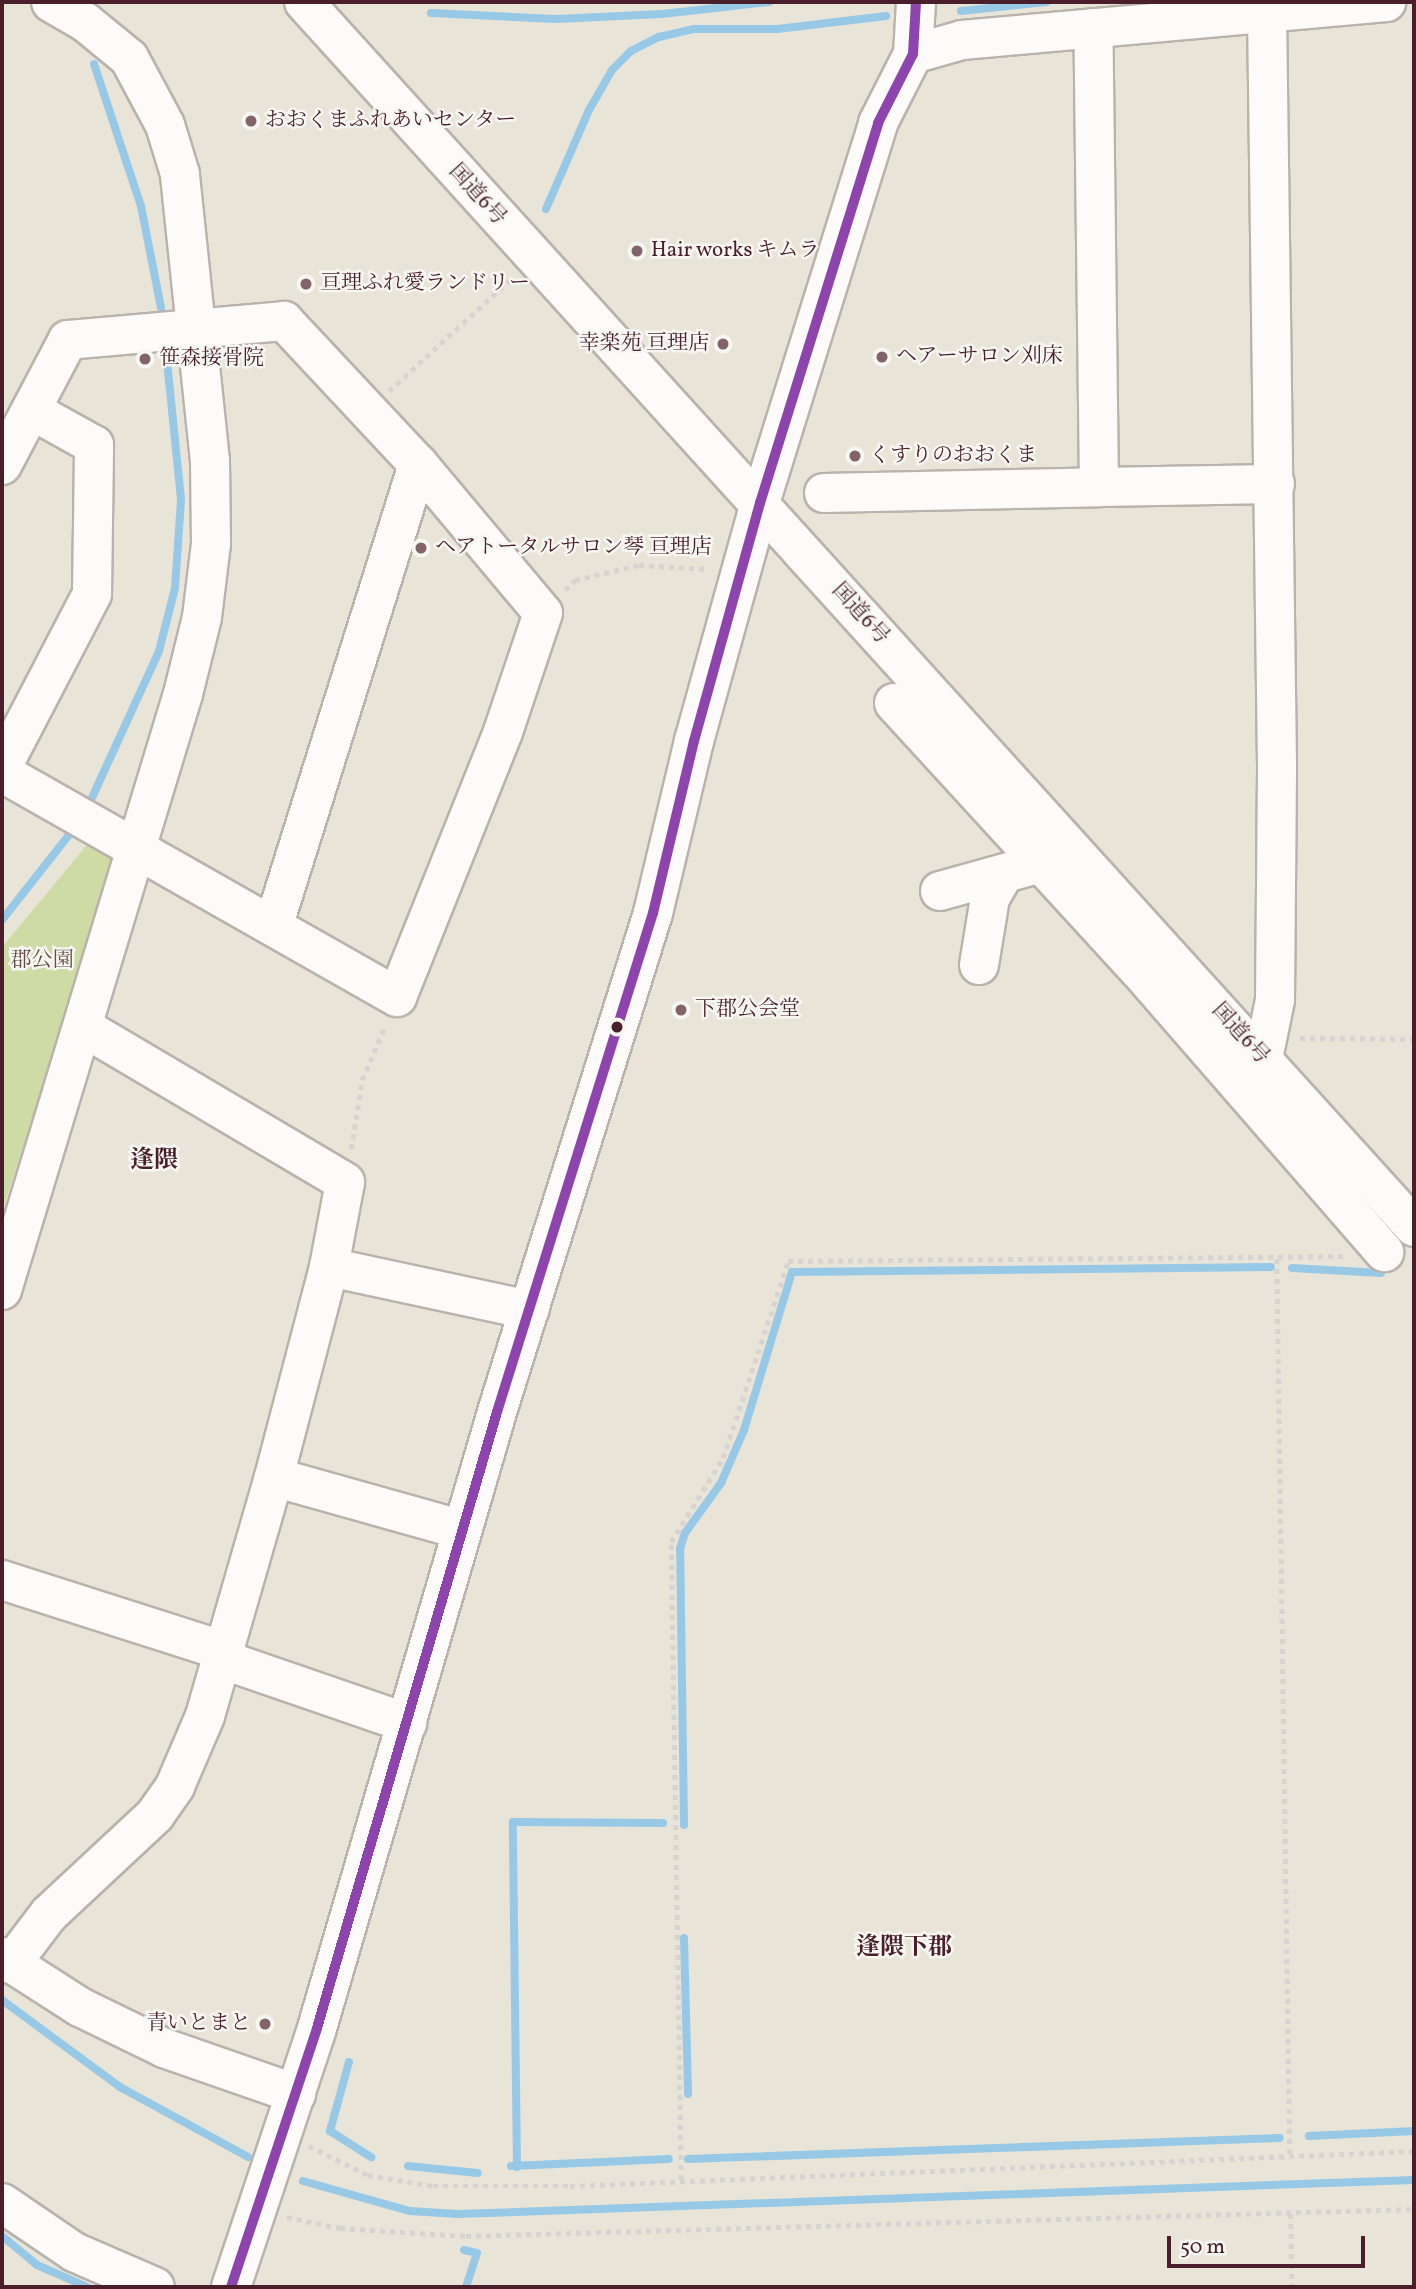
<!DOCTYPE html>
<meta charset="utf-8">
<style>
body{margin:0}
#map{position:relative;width:1416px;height:2289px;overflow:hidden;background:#e9e4d8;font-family:Vollkorn,"Noto Serif JP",serif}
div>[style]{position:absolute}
.green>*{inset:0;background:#cedba4}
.stream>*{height:8px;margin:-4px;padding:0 4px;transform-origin:4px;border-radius:4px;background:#97c9e7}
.path>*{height:4.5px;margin-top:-2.25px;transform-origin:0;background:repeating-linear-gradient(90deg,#d7d3d0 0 5px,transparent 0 10px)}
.roads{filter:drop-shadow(2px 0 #bab2ac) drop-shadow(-2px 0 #bab2ac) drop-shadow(0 2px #bab2ac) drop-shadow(0 -2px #bab2ac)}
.minor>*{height:38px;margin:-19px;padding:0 19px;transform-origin:19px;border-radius:19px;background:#fcfbf9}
.highway>*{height:38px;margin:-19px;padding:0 19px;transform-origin:19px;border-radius:19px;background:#fcfbf9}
.bus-1>*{height:10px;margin:-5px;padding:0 5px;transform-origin:5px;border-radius:5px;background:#8e44ad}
.dots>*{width:19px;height:19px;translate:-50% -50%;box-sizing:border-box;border:4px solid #f6f6f2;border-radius:50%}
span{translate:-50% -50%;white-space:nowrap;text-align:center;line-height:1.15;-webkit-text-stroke:5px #f6f6f2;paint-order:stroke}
.poi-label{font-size:21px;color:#4a1f2b}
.left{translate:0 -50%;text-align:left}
.right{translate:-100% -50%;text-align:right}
.street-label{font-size:21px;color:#4a1f2b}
.park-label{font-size:21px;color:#664c3f}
.quarter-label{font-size:24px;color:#4a1f2b;font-weight:700}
.frame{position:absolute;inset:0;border:4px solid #4a1f2b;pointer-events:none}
.scale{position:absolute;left:1167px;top:2236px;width:198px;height:32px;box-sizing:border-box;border:4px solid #4a1f2b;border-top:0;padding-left:9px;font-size:21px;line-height:24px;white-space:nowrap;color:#4a1f2b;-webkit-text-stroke:5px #f6f6f2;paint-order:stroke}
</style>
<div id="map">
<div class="green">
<div style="clip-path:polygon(97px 844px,115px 861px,2px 1212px,2px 947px,86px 846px)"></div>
</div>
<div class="stream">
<div style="left:961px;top:11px;width:86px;rotate:-6deg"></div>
<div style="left:431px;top:13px;width:125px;rotate:2.7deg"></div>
<div style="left:556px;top:19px;width:106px;rotate:-2.7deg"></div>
<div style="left:662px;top:14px;width:108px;rotate:-6.4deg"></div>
<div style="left:94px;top:64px;width:150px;rotate:71.7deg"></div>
<div style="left:141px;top:206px;width:104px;rotate:78.9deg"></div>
<div style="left:546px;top:209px;width:108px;rotate:-66.5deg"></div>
<div style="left:589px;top:110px;width:46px;rotate:-60.1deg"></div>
<div style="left:612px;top:70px;width:27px;rotate:-45deg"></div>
<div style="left:631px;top:51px;width:31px;rotate:-27deg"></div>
<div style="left:659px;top:37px;width:36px;rotate:-13deg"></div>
<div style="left:694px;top:29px;width:83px"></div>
<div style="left:777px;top:29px;width:110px;rotate:-6.8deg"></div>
<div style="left:90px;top:802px;width:166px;rotate:-65.4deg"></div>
<div style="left:159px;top:651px;width:65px;rotate:-75.7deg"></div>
<div style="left:175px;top:588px;width:89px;rotate:-86.1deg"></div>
<div style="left:181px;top:499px;width:148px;rotate:-95.8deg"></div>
<div style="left:2px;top:920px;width:113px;rotate:-51.8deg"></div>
<div style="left:1292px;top:1268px;width:89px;rotate:3.2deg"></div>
<div style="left:684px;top:1825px;width:276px;rotate:-90.8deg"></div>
<div style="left:680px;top:1549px;width:17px;rotate:-73deg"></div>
<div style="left:685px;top:1533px;width:62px;rotate:-54.2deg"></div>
<div style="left:721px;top:1483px;width:58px;rotate:-66.5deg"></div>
<div style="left:744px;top:1430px;width:165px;rotate:-73.1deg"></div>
<div style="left:792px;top:1272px;width:479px;rotate:-0.6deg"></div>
<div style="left:684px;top:1938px;width:156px;rotate:88.5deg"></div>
<div style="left:2px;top:2000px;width:147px;rotate:36.4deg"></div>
<div style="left:120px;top:2087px;width:146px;rotate:28.7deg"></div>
<div style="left:349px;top:2062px;width:72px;rotate:105.4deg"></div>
<div style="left:330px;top:2131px;width:49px;rotate:32.4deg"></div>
<div style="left:1309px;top:2136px;width:105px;rotate:-2.7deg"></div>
<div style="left:688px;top:2159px;width:592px;rotate:-2.03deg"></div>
<div style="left:408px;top:2166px;width:70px;rotate:5.7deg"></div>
<div style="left:511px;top:2166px;width:158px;rotate:-2.5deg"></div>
<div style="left:517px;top:2167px;width:345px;rotate:-90.7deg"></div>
<div style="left:513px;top:1822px;width:150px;rotate:0.4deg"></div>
<div style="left:303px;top:2181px;width:111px;rotate:15.7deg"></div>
<div style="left:410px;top:2211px;width:48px;rotate:3.6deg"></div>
<div style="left:458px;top:2214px;width:957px;rotate:-2.04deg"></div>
<div style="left:2px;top:2236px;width:45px;rotate:39.6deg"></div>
<div style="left:37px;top:2265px;width:55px;rotate:23.7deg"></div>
<div style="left:464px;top:2250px;width:13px;rotate:13deg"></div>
<div style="left:477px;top:2253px;width:36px;rotate:108deg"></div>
</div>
<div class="path">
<div style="left:389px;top:391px;width:167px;rotate:-42.6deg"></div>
<div style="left:565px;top:590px;width:14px;rotate:-45deg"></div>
<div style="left:575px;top:580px;width:66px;rotate:-13.2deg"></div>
<div style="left:639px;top:565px;width:69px;rotate:3.3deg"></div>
<div style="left:1300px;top:1038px;width:114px;rotate:0.5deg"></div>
<div style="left:351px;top:1149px;width:70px;rotate:-80.9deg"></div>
<div style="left:362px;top:1080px;width:59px;rotate:-66.9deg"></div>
<div style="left:1277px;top:1259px;width:895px;rotate:89.17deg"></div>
<div style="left:309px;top:2146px;width:66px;rotate:26.2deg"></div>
<div style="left:368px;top:2175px;width:66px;rotate:9.6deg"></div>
<div style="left:433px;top:2186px;width:137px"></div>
<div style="left:570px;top:2186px;width:845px;rotate:-2.37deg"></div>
<div style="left:681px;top:2180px;width:638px;rotate:-90.9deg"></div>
<div style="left:671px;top:1542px;width:99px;rotate:-58.2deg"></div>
<div style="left:723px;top:1458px;width:207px;rotate:-71.7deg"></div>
<div style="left:788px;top:1261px;width:559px;rotate:-0.51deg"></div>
<div style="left:1291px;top:2214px;width:73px;rotate:89.2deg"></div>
<div style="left:287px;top:2217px;width:54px;rotate:11.7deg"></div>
<div style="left:340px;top:2228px;width:126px;rotate:3.6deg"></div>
<div style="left:466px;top:2236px;width:948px;rotate:-1.63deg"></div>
</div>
<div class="roads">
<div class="minor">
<div style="left:913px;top:54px;width:51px;rotate:-15.9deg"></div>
<div style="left:962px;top:40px;width:426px;rotate:-5.1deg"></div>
<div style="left:2px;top:465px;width:141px;rotate:-62.2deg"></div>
<div style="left:68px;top:340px;width:217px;rotate:-5deg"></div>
<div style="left:284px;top:321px;width:196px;rotate:46.9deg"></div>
<div style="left:418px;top:464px;width:194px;rotate:50deg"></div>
<div style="left:543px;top:613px;width:126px;rotate:108.6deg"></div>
<div style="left:503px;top:732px;width:285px;rotate:111.8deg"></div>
<div style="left:397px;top:997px;width:454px;rotate:-150.4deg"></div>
<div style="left:1099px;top:487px;width:176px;rotate:-1deg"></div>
<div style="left:824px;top:493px;width:275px;rotate:-1.2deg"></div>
<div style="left:1099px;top:487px;width:459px;rotate:-90.7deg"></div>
<div style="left:894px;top:703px;width:362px;rotate:47.5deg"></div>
<div style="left:1139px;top:970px;width:374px;rotate:49deg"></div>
<div style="left:2px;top:767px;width:195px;rotate:-62.5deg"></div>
<div style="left:92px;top:594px;width:149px;rotate:-89.2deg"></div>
<div style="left:94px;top:445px;width:72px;rotate:-150.9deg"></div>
<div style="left:940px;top:891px;width:123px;rotate:-15.5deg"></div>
<div style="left:274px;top:924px;width:482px;rotate:-72.6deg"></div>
<div style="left:979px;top:965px;width:68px;rotate:-80.7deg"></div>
<div style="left:990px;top:898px;width:28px;rotate:-60deg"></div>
<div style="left:1263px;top:1059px;width:60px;rotate:-78.5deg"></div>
<div style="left:1275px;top:1000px;width:235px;rotate:-89.5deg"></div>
<div style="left:1277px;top:765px;width:753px;rotate:-90.76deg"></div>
<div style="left:329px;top:1267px;width:205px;rotate:12.1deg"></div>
<div style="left:2px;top:1290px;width:623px;rotate:-73.11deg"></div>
<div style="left:183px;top:694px;width:79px;rotate:-76.1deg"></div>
<div style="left:202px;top:617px;width:74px;rotate:-83deg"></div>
<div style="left:211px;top:544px;width:83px;rotate:-90.7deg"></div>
<div style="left:210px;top:461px;width:289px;rotate:-96deg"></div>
<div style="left:180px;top:174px;width:51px;rotate:-107deg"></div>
<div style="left:165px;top:125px;width:76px;rotate:-118.2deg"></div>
<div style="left:129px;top:58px;width:57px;rotate:-140.7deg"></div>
<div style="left:85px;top:22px;width:39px;rotate:-150deg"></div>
<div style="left:274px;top:1477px;width:195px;rotate:15.7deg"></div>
<div style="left:2px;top:1580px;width:233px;rotate:17.7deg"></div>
<div style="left:221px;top:1659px;width:197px;rotate:19deg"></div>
<div style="left:2px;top:1957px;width:93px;rotate:32.7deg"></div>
<div style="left:80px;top:2007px;width:93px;rotate:26deg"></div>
<div style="left:164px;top:2048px;width:140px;rotate:19.2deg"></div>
<div style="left:11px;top:1964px;width:63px;rotate:-52.8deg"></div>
<div style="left:49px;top:1914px;width:145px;rotate:-43deg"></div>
<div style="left:155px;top:1815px;width:35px;rotate:-55deg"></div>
<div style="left:175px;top:1786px;width:76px;rotate:-66.8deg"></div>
<div style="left:205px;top:1716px;width:249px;rotate:-73.9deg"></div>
<div style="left:274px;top:1477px;width:217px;rotate:-75.3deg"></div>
<div style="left:329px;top:1267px;width:86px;rotate:-79.3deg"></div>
<div style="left:345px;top:1182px;width:302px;rotate:-149.4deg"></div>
<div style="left:2px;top:2203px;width:87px;rotate:34.2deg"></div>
<div style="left:74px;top:2252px;width:88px;rotate:23.4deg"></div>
<div style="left:231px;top:2287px;width:273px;rotate:-71.6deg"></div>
<div style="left:317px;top:2028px;width:642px;rotate:-73.71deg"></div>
<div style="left:497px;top:1412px;width:523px;rotate:-72.64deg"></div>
<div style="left:653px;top:913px;width:177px;rotate:-76.6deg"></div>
<div style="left:694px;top:741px;width:247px;rotate:-74.5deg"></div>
<div style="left:760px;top:503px;width:398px;rotate:-72.7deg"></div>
<div style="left:878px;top:123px;width:77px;rotate:-63.1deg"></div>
<div style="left:913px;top:54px;width:52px;rotate:-86.7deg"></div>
</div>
<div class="highway">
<div style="left:304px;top:2px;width:1653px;rotate:47.82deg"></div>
</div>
</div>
<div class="bus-1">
<div style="left:231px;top:2287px;width:273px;rotate:-71.6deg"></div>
<div style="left:317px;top:2028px;width:642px;rotate:-73.71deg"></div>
<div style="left:497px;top:1412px;width:523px;rotate:-72.64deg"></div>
<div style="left:653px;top:913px;width:177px;rotate:-76.6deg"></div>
<div style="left:694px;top:741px;width:247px;rotate:-74.5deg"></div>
<div style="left:760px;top:503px;width:398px;rotate:-72.7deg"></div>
<div style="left:878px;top:123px;width:77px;rotate:-63.1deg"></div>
<div style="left:913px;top:54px;width:52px;rotate:-86.7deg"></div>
</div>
<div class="dots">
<div style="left:251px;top:121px;background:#826468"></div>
<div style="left:637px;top:251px;background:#826468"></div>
<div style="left:306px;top:284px;background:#826468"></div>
<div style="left:723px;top:344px;background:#826468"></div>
<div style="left:882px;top:357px;background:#826468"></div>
<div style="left:145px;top:359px;background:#826468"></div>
<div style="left:855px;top:456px;background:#826468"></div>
<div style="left:421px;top:548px;background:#826468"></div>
<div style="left:681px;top:1010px;background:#826468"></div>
<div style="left:617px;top:1027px;background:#4a1f2b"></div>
<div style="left:265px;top:2024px;background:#826468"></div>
</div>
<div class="poi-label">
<span class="left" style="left:265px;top:121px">おおくまふれあいセンター</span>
<span class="left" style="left:651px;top:251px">Hair works キムラ</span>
<span class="left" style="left:320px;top:284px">亘理ふれ愛ランドリー</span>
<span class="right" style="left:709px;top:344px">幸楽苑 亘理店</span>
<span class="left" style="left:896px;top:357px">ヘアーサロン刈床</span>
<span class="left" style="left:159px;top:359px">笹森接骨院</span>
<span class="left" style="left:869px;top:456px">くすりのおおくま</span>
<span class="left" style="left:435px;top:548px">ヘアトータルサロン琴 亘理店</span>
<span class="left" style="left:695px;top:1010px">下郡公会堂</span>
<span class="right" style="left:251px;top:2024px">青いとまと</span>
</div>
<div class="street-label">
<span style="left:477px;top:195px;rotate:48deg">国道6号</span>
<span style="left:860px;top:614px;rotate:48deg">国道6号</span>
<span style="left:1240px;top:1034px;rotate:48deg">国道6号</span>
</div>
<div class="park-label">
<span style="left:42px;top:961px">郡公園</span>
</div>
<div class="quarter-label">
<span style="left:154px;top:1162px">逢隈</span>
<span style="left:904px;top:1949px">逢隈下郡</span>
</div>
<div class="frame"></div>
<div class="scale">50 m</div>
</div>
